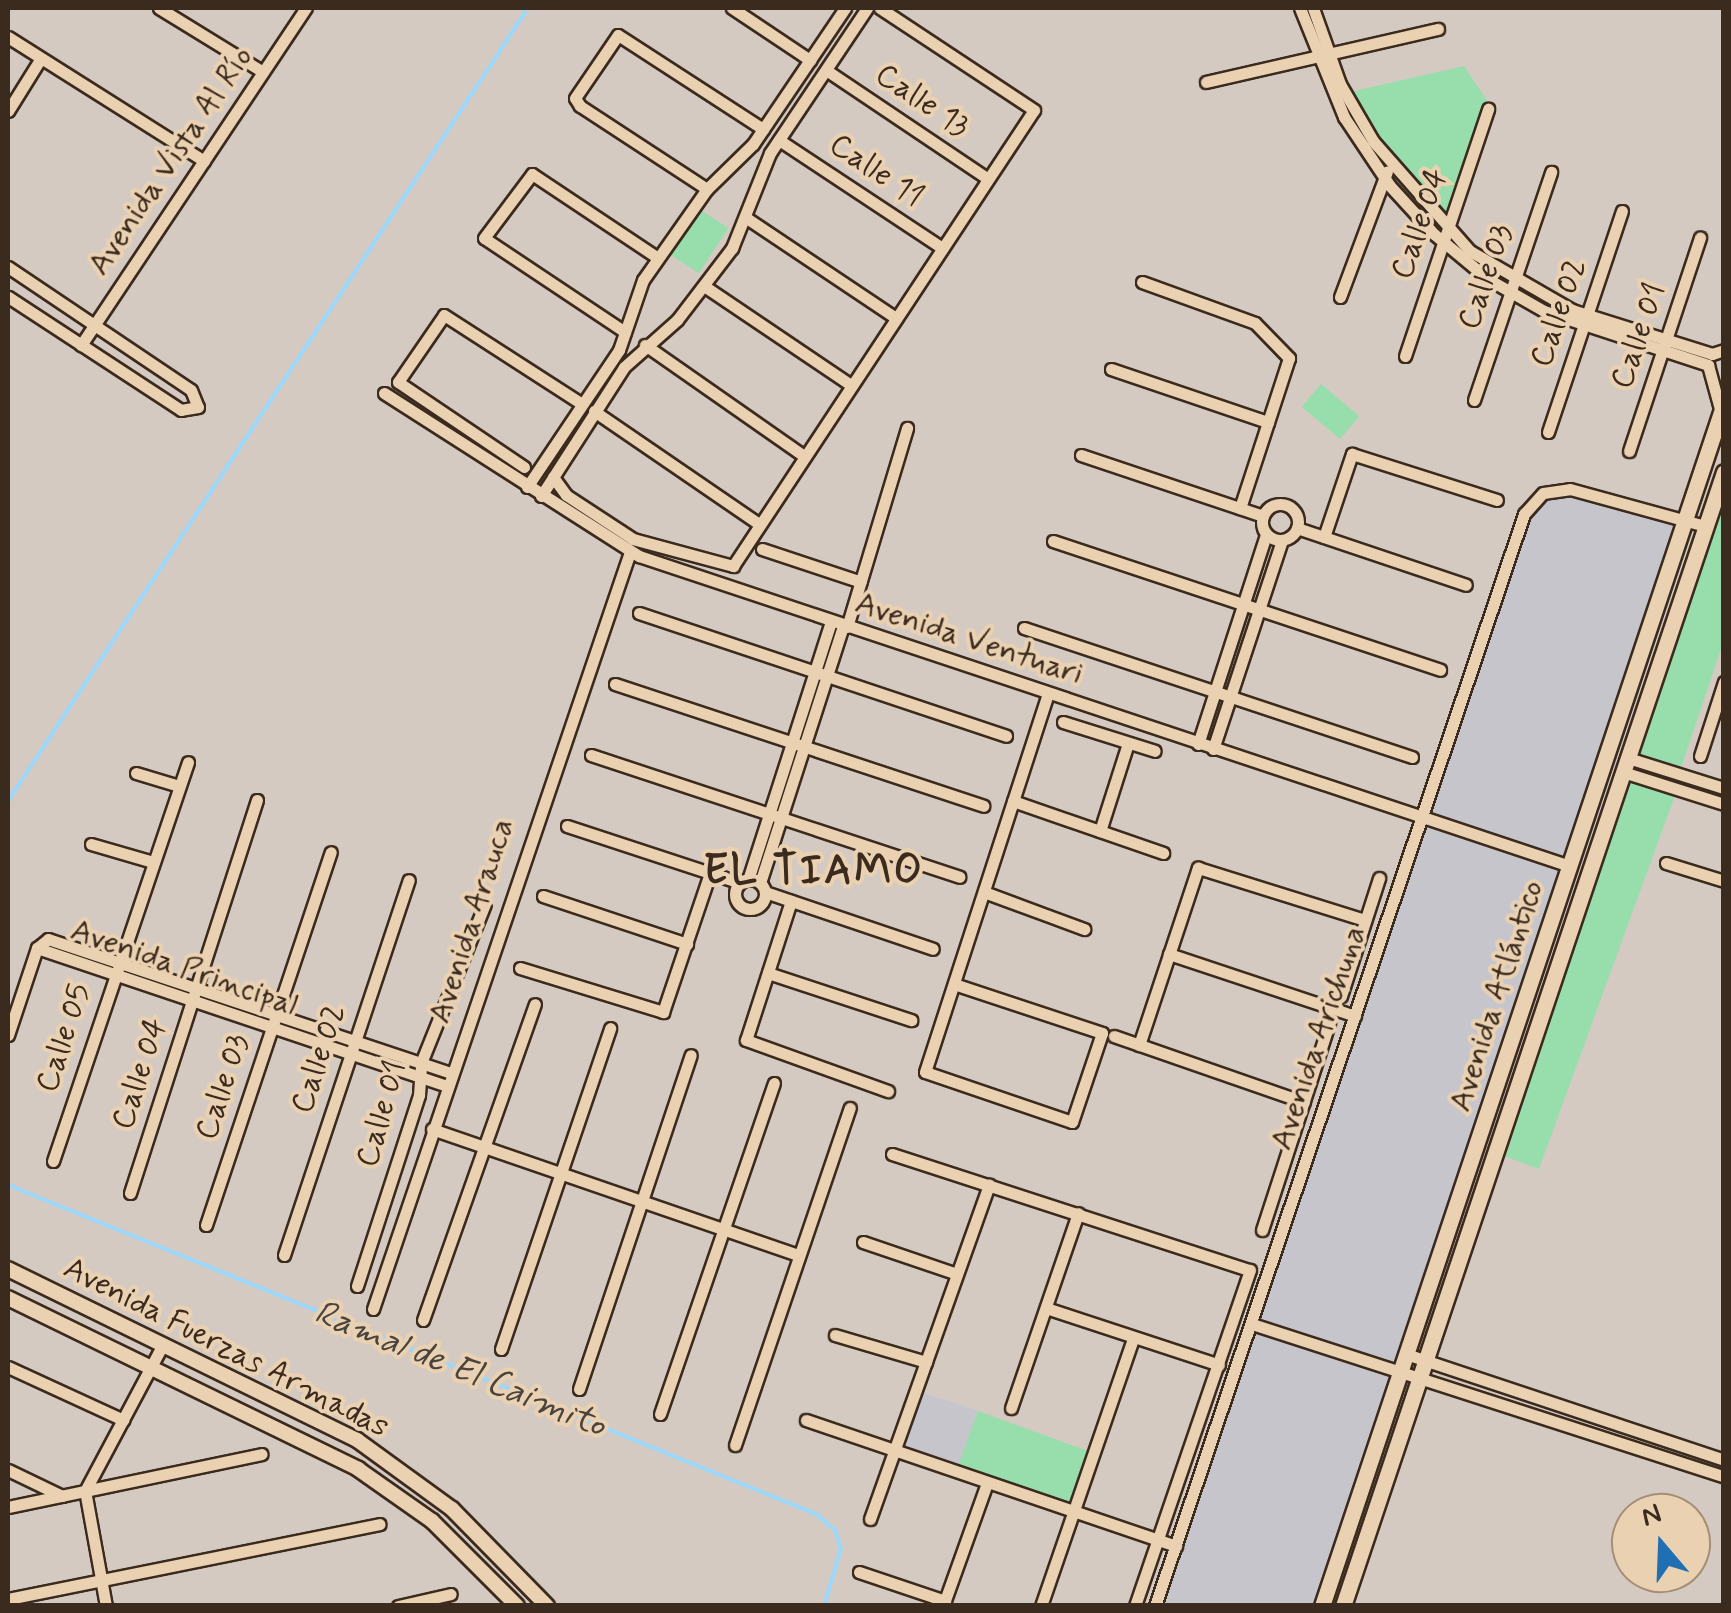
<!DOCTYPE html>
<meta charset="utf-8">
<style>
body{margin:0}
#map{position:relative;width:1731px;height:1613px;overflow:hidden;background:#d5cac1;font-family:Mynerve,sans-serif}
div>[style]{position:absolute}
.built>*{inset:0;background:#c7c5cc;transform-origin:0 0}
.green>*{inset:0;background:#98deac;transform-origin:0 0}
.stream>*{height:4px;margin:-2px;padding:0 2px;transform-origin:2px;border-radius:2px;background:#9bd8fc}
.roads{filter:drop-shadow(2px 0 #3b2a1e) drop-shadow(-2px 0 #3b2a1e) drop-shadow(0 2px #3b2a1e) drop-shadow(0 -2px #3b2a1e)}
.minor>*{height:11px;margin:-5.5px;padding:0 5.5px;transform-origin:5.5px;border-radius:5.5px;background:#ead1b1}
.minor>.ring{margin:-5.5px;padding:0;box-sizing:content-box;background:none;border:11px solid #ead1b1;border-radius:50%}
.tertiary>*{height:14px;margin:-7px;padding:0 7px;transform-origin:7px;border-radius:7px;background:#ead1b1}
.secondary>*{height:15px;margin:-7.5px;padding:0 7.5px;transform-origin:7.5px;border-radius:7.5px;background:#ead1b1}
span{translate:-50% -50%;white-space:nowrap;text-align:center;line-height:1.15;-webkit-text-stroke:8px #ead1b1;paint-order:stroke}
.street-label{font-size:32px;color:#3b2a1e}
.water-label{font-size:35px;color:#49443f;font-style:italic}
.district-label{font-size:42px;color:#3b2a1e;font-weight:700;letter-spacing:2.5px}
.frame{position:absolute;inset:0;border:10px solid #3b2a1e;pointer-events:none}
.north{position:absolute;left:1611px;top:1493px;width:100px;height:100px;box-sizing:border-box;background:#ead1b1;border:2px solid #a48e76;border-radius:50%;rotate:341deg;font-size:28px;font-weight:700;line-height:40px;text-align:center;color:#3b2a1e}
.north::after{content:'';display:block;margin:auto;width:35px;height:45px;background:#1f6fb2;clip-path:polygon(50% 0,100% 100%,50% 72%,0 100%)}
</style>
<div id="map">
<div class="built">
<div style="clip-path:polygon(1549px 490px,1685px 519px,1322px 1605px,1155px 1606px,1518px 526px)"></div>
<div style="left:915px;top:1390px;width:66px;height:65px;rotate:18deg"></div>
</div>
<div class="green">
<div style="clip-path:polygon(1464px 66px,1490px 105px,1446px 229px,1345px 93px)"></div>
<div style="left:699px;top:209px;width:35px;height:54px;rotate:33deg"></div>
<div style="left:1321px;top:384px;width:50px;height:30px;rotate:40deg"></div>
<div style="clip-path:polygon(1723px 472px,1723px 643px,1679px 774px,1723px 788px,1723px 804px,1677px 790px,1539px 1169px,1496px 1153px)"></div>
<div style="left:978px;top:1411px;width:122px;height:65px;rotate:20deg"></div>
</div>
<div class="stream">
<div style="left:8px;top:801px;width:948px;rotate:-56.75deg"></div>
<div style="left:8px;top:1185px;width:872px;rotate:22.16deg"></div>
<div style="left:816px;top:1514px;width:25px;rotate:40deg"></div>
<div style="left:835px;top:1530px;width:19px;rotate:72deg"></div>
<div style="left:841px;top:1548px;width:60px;rotate:106.3deg"></div>
</div>
<div class="roads">
<div class="minor">
<div style="left:159px;top:8px;width:122px;rotate:31.6deg"></div>
<div style="left:732px;top:8px;width:94px;rotate:33.7deg"></div>
<div style="left:1300px;top:8px;width:118px;rotate:68deg"></div>
<div style="left:1344px;top:117px;width:83px;rotate:56.3deg"></div>
<div style="left:1390px;top:186px;width:65px;rotate:47.5deg"></div>
<div style="left:1434px;top:234px;width:70px;rotate:39.8deg"></div>
<div style="left:1488px;top:279px;width:64px;rotate:29.7deg"></div>
<div style="left:1544px;top:311px;width:173px;rotate:18.2deg"></div>
<div style="left:1708px;top:365px;width:46px;rotate:74.7deg"></div>
<div style="left:1313px;top:8px;width:81px;rotate:70.4deg"></div>
<div style="left:1340px;top:84px;width:66px;rotate:59.9deg"></div>
<div style="left:1373px;top:141px;width:147px;rotate:48.6deg"></div>
<div style="left:1470px;top:251px;width:118px;rotate:30deg"></div>
<div style="left:1572px;top:310px;width:147px;rotate:17.4deg"></div>
<div style="left:1712px;top:354px;width:13px;rotate:-18deg"></div>
<div style="left:8px;top:37px;width:232px;rotate:32.3deg"></div>
<div style="left:826px;top:70px;width:195px;rotate:33.9deg"></div>
<div style="left:1206px;top:82px;width:238px;rotate:-12.9deg"></div>
<div style="left:8px;top:111px;width:62px;rotate:-58.1deg"></div>
<div style="left:779px;top:140px;width:196px;rotate:33.5deg"></div>
<div style="left:707px;top:189px;width:152px;rotate:-146.8deg"></div>
<div style="left:580px;top:106px;width:9px;rotate:-122deg"></div>
<div style="left:575px;top:98px;width:76px;rotate:-55.7deg"></div>
<div style="left:618px;top:35px;width:173px;rotate:33deg"></div>
<div style="left:745px;top:217px;width:182px;rotate:33.8deg"></div>
<div style="left:8px;top:267px;width:220px;rotate:33.9deg"></div>
<div style="left:191px;top:390px;width:18px;rotate:68deg"></div>
<div style="left:198px;top:407px;width:17px;rotate:170deg"></div>
<div style="left:181px;top:410px;width:207px;rotate:-146.8deg"></div>
<div style="left:1142px;top:282px;width:120px;rotate:19.9deg"></div>
<div style="left:1255px;top:323px;width:49px;rotate:45.8deg"></div>
<div style="left:1289px;top:358px;width:158px;rotate:108.1deg"></div>
<div style="left:704px;top:286px;width:177px;rotate:34deg"></div>
<div style="left:1340px;top:297px;width:134px;rotate:-69.5deg"></div>
<div style="left:625px;top:332px;width:169px;rotate:-146.3deg"></div>
<div style="left:484px;top:238px;width:80px;rotate:-53.1deg"></div>
<div style="left:532px;top:174px;width:151px;rotate:33.7deg"></div>
<div style="left:81px;top:345px;width:405px;rotate:-56.3deg"></div>
<div style="left:645px;top:345px;width:194px;rotate:34.9deg"></div>
<div style="left:1405px;top:356px;width:261px;rotate:-71.4deg"></div>
<div style="left:1111px;top:369px;width:166px;rotate:18.7deg"></div>
<div style="left:384px;top:393px;width:303px;rotate:32.6deg"></div>
<div style="left:639px;top:556px;width:981px;rotate:18.42deg"></div>
<div style="left:1474px;top:400px;width:241px;rotate:-71.3deg"></div>
<div style="left:594px;top:411px;width:200px;rotate:34.4deg"></div>
<div style="left:1548px;top:432px;width:233px;rotate:-71.5deg"></div>
<div style="left:1629px;top:451px;width:225px;rotate:-71.6deg"></div>
<div style="left:1081px;top:455px;width:192px;rotate:18.5deg"></div>
<div style="left:524px;top:467px;width:152px;rotate:-146deg"></div>
<div style="left:398px;top:382px;width:81px;rotate:-55.5deg"></div>
<div style="left:444px;top:315px;width:164px;rotate:32.8deg"></div>
<div style="left:553px;top:477px;width:22px;rotate:54deg"></div>
<div style="left:566px;top:495px;width:80px;rotate:33.3deg"></div>
<div style="left:633px;top:539px;width:104px;rotate:15.1deg"></div>
<div style="left:733px;top:566px;width:546px;rotate:-56.57deg"></div>
<div style="left:1034px;top:110px;width:185px;rotate:-146.5deg"></div>
<div style="left:527px;top:487px;width:165px;rotate:-56.1deg"></div>
<div style="left:619px;top:350px;width:74px;rotate:-71.1deg"></div>
<div style="left:643px;top:280px;width:111px;rotate:-54.9deg"></div>
<div style="left:707px;top:189px;width:64px;rotate:-44.4deg"></div>
<div style="left:753px;top:144px;width:164px;rotate:-55.9deg"></div>
<div style="left:541px;top:496px;width:153px;rotate:-57.2deg"></div>
<div style="left:624px;top:367px;width:71px;rotate:-41.6deg"></div>
<div style="left:677px;top:320px;width:91px;rotate:-52.6deg"></div>
<div style="left:732px;top:248px;width:102px;rotate:-68.2deg"></div>
<div style="left:770px;top:153px;width:174px;rotate:-56.2deg"></div>
<div class="ring" style="left:1262px;top:504px;width:25px;height:25px"></div>
<div style="left:1297px;top:528px;width:178px;rotate:18.6deg"></div>
<div style="left:1324px;top:537px;width:88px;rotate:-71.4deg"></div>
<div style="left:1352px;top:454px;width:152px;rotate:17.6deg"></div>
<div style="left:1053px;top:541px;width:408px;rotate:18.4deg"></div>
<div style="left:762px;top:549px;width:104px;rotate:18.4deg"></div>
<div style="left:639px;top:613px;width:387px;rotate:18.5deg"></div>
<div style="left:847px;top:627px;width:208px;rotate:-73.2deg"></div>
<div style="left:1024px;top:628px;width:409px;rotate:18.4deg"></div>
<div style="left:615px;top:684px;width:388px;rotate:18.3deg"></div>
<div style="left:1063px;top:722px;width:96px;rotate:17.5deg"></div>
<div style="left:1198px;top:744px;width:220px;rotate:-72deg"></div>
<div style="left:1213px;top:749px;width:220px;rotate:-71.7deg"></div>
<div style="left:591px;top:755px;width:388px;rotate:18.3deg"></div>
<div style="left:1700px;top:756px;width:78px;rotate:-72deg"></div>
<div style="left:1628px;top:758px;width:101px;rotate:17.4deg"></div>
<div style="left:1623px;top:772px;width:106px;rotate:17.6deg"></div>
<div style="left:136px;top:773px;width:45px;rotate:16.8deg"></div>
<div style="left:1013px;top:801px;width:159px;rotate:19.1deg"></div>
<div style="left:567px;top:826px;width:182px;rotate:18.2deg"></div>
<div style="left:1100px;top:831px;width:92px;rotate:-72.3deg"></div>
<div style="left:91px;top:844px;width:65px;rotate:16.2deg"></div>
<div style="left:1666px;top:863px;width:61px;rotate:17.2deg"></div>
<div class="ring" style="left:735px;top:879px;width:19px;height:19px"></div>
<div style="left:748px;top:880px;width:271px;rotate:-72.2deg"></div>
<div style="left:760px;top:883px;width:270px;rotate:-72.1deg"></div>
<div style="left:765px;top:892px;width:177px;rotate:18.7deg"></div>
<div style="left:984px;top:892px;width:107px;rotate:20.3deg"></div>
<div style="left:543px;top:896px;width:152px;rotate:18.4deg"></div>
<div style="left:791px;top:901px;width:146px;rotate:107.9deg"></div>
<div style="left:746px;top:1040px;width:151px;rotate:19.8deg"></div>
<div style="left:37px;top:948px;width:433px;rotate:18.6deg"></div>
<div style="left:1169px;top:954px;width:196px;rotate:18.4deg"></div>
<div style="left:520px;top:968px;width:150px;rotate:17.1deg"></div>
<div style="left:663px;top:1012px;width:147px;rotate:-71.3deg"></div>
<div style="left:768px;top:973px;width:151px;rotate:18.2deg"></div>
<div style="left:954px;top:984px;width:156px;rotate:18.3deg"></div>
<div style="left:1102px;top:1033px;width:94px;rotate:108.6deg"></div>
<div style="left:1072px;top:1122px;width:155px;rotate:-161.2deg"></div>
<div style="left:925px;top:1072px;width:398px;rotate:-72deg"></div>
<div style="left:1341px;top:996px;width:124px;rotate:-72.1deg"></div>
<div style="left:8px;top:1035px;width:92px;rotate:-71.6deg"></div>
<div style="left:37px;top:948px;width:14px;rotate:-39deg"></div>
<div style="left:48px;top:939px;width:425px;rotate:18.4deg"></div>
<div style="left:1114px;top:1036px;width:201px;rotate:19.2deg"></div>
<div style="left:1139px;top:1045px;width:187px;rotate:-71.6deg"></div>
<div style="left:1198px;top:868px;width:175px;rotate:17.3deg"></div>
<div style="left:432px;top:1129px;width:387px;rotate:19deg"></div>
<div style="left:892px;top:1154px;width:376px;rotate:18deg"></div>
<div style="left:1250px;top:1270px;width:355px;rotate:108.9deg"></div>
<div style="left:53px;top:1161px;width:421px;rotate:-71.3deg"></div>
<div style="left:130px;top:1193px;width:413px;rotate:-72.1deg"></div>
<div style="left:206px;top:1225px;width:393px;rotate:-71.5deg"></div>
<div style="left:1262px;top:1230px;width:217px;rotate:-72deg"></div>
<div style="left:863px;top:1242px;width:99px;rotate:18.8deg"></div>
<div style="left:284px;top:1255px;width:395px;rotate:-71.6deg"></div>
<div style="left:357px;top:1286px;width:201px;rotate:-72deg"></div>
<div style="left:419px;top:1095px;width:32px;rotate:-86deg"></div>
<div style="left:421px;top:1063px;width:171px;rotate:-68.1deg"></div>
<div style="left:1046px;top:1308px;width:182px;rotate:18.2deg"></div>
<div style="left:373px;top:1309px;width:799px;rotate:-71.25deg"></div>
<div style="left:423px;top:1320px;width:335px;rotate:-70.5deg"></div>
<div style="left:1252px;top:1324px;width:496px;rotate:17.9deg"></div>
<div style="left:835px;top:1335px;width:95px;rotate:16.5deg"></div>
<div style="left:501px;top:1349px;width:339px;rotate:-71.2deg"></div>
<div style="left:1406px;top:1354px;width:335px;rotate:18.4deg"></div>
<div style="left:8px;top:1367px;width:127px;rotate:24.7deg"></div>
<div style="left:579px;top:1389px;width:352px;rotate:-71.5deg"></div>
<div style="left:1011px;top:1408px;width:206px;rotate:-71deg"></div>
<div style="left:660px;top:1414px;width:350px;rotate:-71deg"></div>
<div style="left:806px;top:1420px;width:391px;rotate:18.8deg"></div>
<div style="left:735px;top:1445px;width:356px;rotate:-71.2deg"></div>
<div style="left:8px;top:1470px;width:60px;rotate:25.7deg"></div>
<div style="left:8px;top:1507px;width:259px;rotate:-11.8deg"></div>
<div style="left:870px;top:1519px;width:355px;rotate:-70.4deg"></div>
<div style="left:859px;top:1572px;width:91px;rotate:18.6deg"></div>
<div style="left:8px;top:1599px;width:379px;rotate:-11.4deg"></div>
<div style="left:106px;top:1606px;width:117px;rotate:-100.3deg"></div>
<div style="left:85px;top:1491px;width:166px;rotate:-62deg"></div>
<div style="left:398px;top:1606px;width:54px;rotate:-12.8deg"></div>
<div style="left:943px;top:1606px;width:131px;rotate:-70.3deg"></div>
<div style="left:1041px;top:1606px;width:282px;rotate:-71deg"></div>
<div style="left:1155px;top:1606px;width:1153px;rotate:-71.33deg"></div>
<div style="left:1524px;top:514px;width:28px;rotate:-48deg"></div>
<div style="left:1543px;top:493px;width:27px;rotate:-8deg"></div>
<div style="left:1570px;top:489px;width:140px;rotate:15.3deg"></div>
</div>
<div class="tertiary">
<div style="left:8px;top:1269px;width:389px;rotate:26.1deg"></div>
<div style="left:357px;top:1440px;width:117px;rotate:36deg"></div>
<div style="left:452px;top:1509px;width:136px;rotate:45.6deg"></div>
<div style="left:8px;top:1298px;width:390px;rotate:26deg"></div>
<div style="left:358px;top:1469px;width:90px;rotate:35.1deg"></div>
<div style="left:432px;top:1521px;width:120px;rotate:45deg"></div>
</div>
<div class="secondary">
<div style="left:1322px;top:1606px;width:1268px;rotate:-71.52deg"></div>
<div style="left:1343px;top:1606px;width:1196px;rotate:-71.43deg"></div>
</div>
</div>
<div class="street-label">
<span style="left:922px;top:101px;rotate:34deg">Calle 13</span>
<span style="left:171px;top:161px;rotate:-56deg">Avenida Vista Al Río</span>
<span style="left:876px;top:171px;rotate:34deg">Calle 11</span>
<span style="left:1420px;top:224px;rotate:-71deg">Calle 04</span>
<span style="left:1486px;top:277px;rotate:-71deg">Calle 03</span>
<span style="left:1559px;top:313px;rotate:-71deg">Calle 02</span>
<span style="left:1639px;top:336px;rotate:-71deg">Calle 01</span>
<span style="left:969px;top:639px;rotate:18deg">Avenida Ventuari</span>
<span style="left:472px;top:921px;rotate:-72deg">Avenida Arauca</span>
<span style="left:184px;top:968px;rotate:19deg">Avenida Principal</span>
<span style="left:1497px;top:996px;rotate:-72deg">Avenida Atlántico</span>
<span style="left:64px;top:1038px;rotate:-72deg">Calle 05</span>
<span style="left:1319px;top:1038px;rotate:-71deg">Avenida Arichuna</span>
<span style="left:319px;top:1059px;rotate:-72deg">Calle 02</span>
<span style="left:140px;top:1074px;rotate:-72deg">Calle 04</span>
<span style="left:223px;top:1087px;rotate:-72deg">Calle 03</span>
<span style="left:382px;top:1114px;rotate:-74deg">Calle 01</span>
<span style="left:226px;top:1348px;rotate:27deg">Avenida Fuerzas Armadas</span>
</div>
<div class="water-label">
<span style="left:460px;top:1369px;rotate:22deg">Ramal de El Caimito</span>
</div>
<div class="district-label">
<span style="left:814px;top:872px">EL TIAMO</span>
</div>
<div class="frame"></div>
<div class="north">N</div>
</div>
